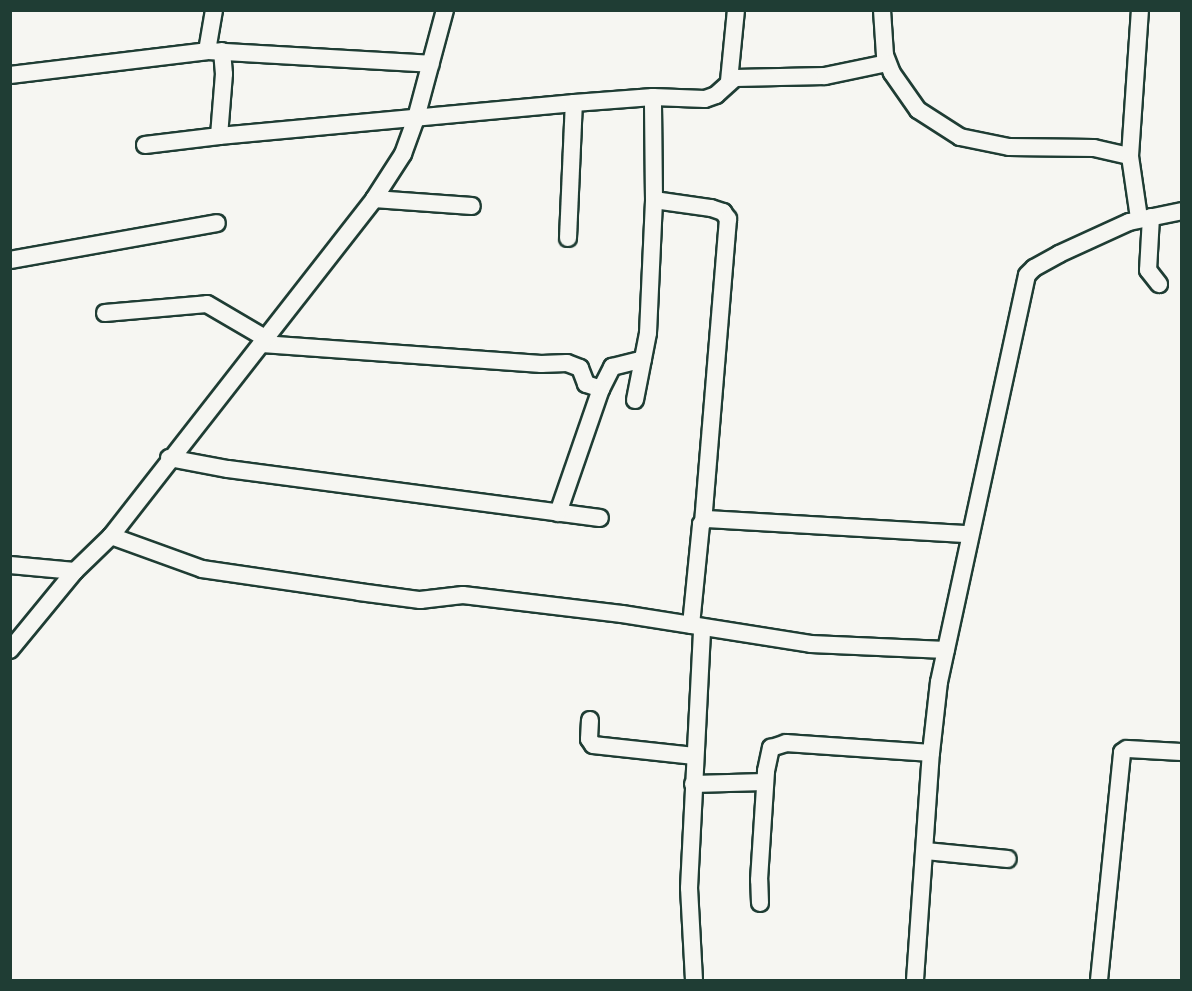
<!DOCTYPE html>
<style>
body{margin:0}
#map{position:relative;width:1192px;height:991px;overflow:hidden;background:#f6f6f2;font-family:Delius,sans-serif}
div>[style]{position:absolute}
.roads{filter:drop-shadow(2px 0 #1f3d34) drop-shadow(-2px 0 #1f3d34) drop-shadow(0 2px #1f3d34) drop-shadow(0 -2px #1f3d34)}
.minor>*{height:16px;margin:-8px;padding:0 8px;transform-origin:8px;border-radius:8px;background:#f6f6f2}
span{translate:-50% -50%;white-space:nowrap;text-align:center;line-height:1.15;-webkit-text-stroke:4.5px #f6f6f2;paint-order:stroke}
.frame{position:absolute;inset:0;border:12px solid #1f3d34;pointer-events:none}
</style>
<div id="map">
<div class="roads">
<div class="minor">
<div style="left:882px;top:10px;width:45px;rotate:86.2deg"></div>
<div style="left:885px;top:55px;width:19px;rotate:69deg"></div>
<div style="left:892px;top:73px;width:45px;rotate:54.9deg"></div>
<div style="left:918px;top:110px;width:50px;rotate:32.7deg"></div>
<div style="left:960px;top:137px;width:50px;rotate:11.5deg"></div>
<div style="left:1009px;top:147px;width:85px;rotate:0.7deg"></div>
<div style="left:1094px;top:148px;width:37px;rotate:13deg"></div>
<div style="left:207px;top:51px;width:42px;rotate:-80.3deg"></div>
<div style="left:10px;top:75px;width:198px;rotate:-6.9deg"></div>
<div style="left:207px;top:51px;width:224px;rotate:3.3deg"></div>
<div style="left:729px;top:81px;width:71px;rotate:-84.4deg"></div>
<div style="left:219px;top:136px;width:62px;rotate:-85.4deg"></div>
<div style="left:224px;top:74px;width:23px;rotate:-95deg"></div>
<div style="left:145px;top:145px;width:75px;rotate:-6.9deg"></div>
<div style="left:219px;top:136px;width:357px;rotate:-5.3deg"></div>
<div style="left:574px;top:103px;width:79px;rotate:-4.3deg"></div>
<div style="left:653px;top:97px;width:52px;rotate:2.2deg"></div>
<div style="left:705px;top:99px;width:12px;rotate:-20deg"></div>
<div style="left:716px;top:95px;width:25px;rotate:-42deg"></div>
<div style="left:735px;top:78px;width:90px;rotate:-1.3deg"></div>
<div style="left:825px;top:76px;width:63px;rotate:-11.8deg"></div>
<div style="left:374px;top:199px;width:98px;rotate:4.1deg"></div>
<div style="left:654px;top:200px;width:58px;rotate:8deg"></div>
<div style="left:711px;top:208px;width:13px;rotate:18deg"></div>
<div style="left:723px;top:212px;width:9px;rotate:54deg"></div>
<div style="left:728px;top:219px;width:302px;rotate:94.7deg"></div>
<div style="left:1151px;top:217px;width:53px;rotate:93.2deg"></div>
<div style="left:1148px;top:270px;width:18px;rotate:52deg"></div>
<div style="left:1139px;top:218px;width:63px;rotate:-98.3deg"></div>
<div style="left:1130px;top:156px;width:146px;rotate:-86.1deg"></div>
<div style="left:568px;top:238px;width:135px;rotate:-87.5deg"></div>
<div style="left:10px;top:260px;width:210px;rotate:-10.1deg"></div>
<div style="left:105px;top:313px;width:102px;rotate:-5deg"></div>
<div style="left:207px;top:304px;width:67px;rotate:30.4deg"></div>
<div style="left:262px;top:344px;width:280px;rotate:4.1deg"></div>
<div style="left:541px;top:364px;width:26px;rotate:-2deg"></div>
<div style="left:567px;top:363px;width:14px;rotate:21deg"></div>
<div style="left:580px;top:368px;width:17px;rotate:69deg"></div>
<div style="left:586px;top:384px;width:16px;rotate:18deg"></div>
<div style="left:601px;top:389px;width:25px;rotate:-63deg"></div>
<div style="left:612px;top:367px;width:32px;rotate:-14deg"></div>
<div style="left:635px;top:400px;width:68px;rotate:-79deg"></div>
<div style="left:648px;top:333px;width:133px;rotate:-87.4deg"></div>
<div style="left:654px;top:200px;width:103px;rotate:-90.6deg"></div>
<div style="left:169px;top:458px;width:60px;rotate:10.6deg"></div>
<div style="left:228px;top:469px;width:375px;rotate:7.5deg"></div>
<div style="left:558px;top:513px;width:131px;rotate:-70.9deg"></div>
<div style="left:111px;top:536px;width:97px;rotate:19.9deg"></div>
<div style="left:202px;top:569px;width:159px;rotate:8.3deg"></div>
<div style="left:359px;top:592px;width:62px;rotate:7.5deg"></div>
<div style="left:420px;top:600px;width:43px;rotate:-6.6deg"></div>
<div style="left:463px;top:595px;width:160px;rotate:6.8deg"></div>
<div style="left:622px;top:614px;width:191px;rotate:9deg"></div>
<div style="left:811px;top:644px;width:135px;rotate:2.5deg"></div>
<div style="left:10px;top:565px;width:65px;rotate:5.3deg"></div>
<div style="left:691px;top:625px;width:101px;rotate:-84.3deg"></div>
<div style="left:701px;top:524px;width:7px;rotate:-45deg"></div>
<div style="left:706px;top:519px;width:264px;rotate:3.3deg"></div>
<div style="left:10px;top:650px;width:102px;rotate:-50.6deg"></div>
<div style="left:75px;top:571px;width:50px;rotate:-44.2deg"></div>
<div style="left:111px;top:536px;width:427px;rotate:-52deg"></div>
<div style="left:374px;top:199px;width:54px;rotate:-57.2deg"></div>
<div style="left:403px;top:154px;width:38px;rotate:-70deg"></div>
<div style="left:416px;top:118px;width:112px;rotate:-75deg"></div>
<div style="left:590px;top:720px;width:19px;rotate:93deg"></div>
<div style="left:589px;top:739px;width:7px;rotate:56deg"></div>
<div style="left:593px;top:745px;width:102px;rotate:6.2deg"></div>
<div style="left:693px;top:784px;width:72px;rotate:-1.6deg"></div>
<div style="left:926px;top:851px;width:82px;rotate:5.6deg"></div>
<div style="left:760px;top:903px;width:23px;rotate:-92deg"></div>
<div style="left:759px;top:880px;width:109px;rotate:-86.3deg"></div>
<div style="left:766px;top:771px;width:24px;rotate:-78deg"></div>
<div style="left:771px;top:748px;width:16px;rotate:-18deg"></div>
<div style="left:786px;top:743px;width:145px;rotate:3.9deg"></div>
<div style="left:694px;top:980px;width:92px;rotate:-93.1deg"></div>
<div style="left:689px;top:888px;width:261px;rotate:-87.1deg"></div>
<div style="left:915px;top:980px;width:228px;rotate:-86deg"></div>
<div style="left:931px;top:753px;width:71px;rotate:-83.6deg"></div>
<div style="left:939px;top:682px;width:416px;rotate:-77.8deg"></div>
<div style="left:1027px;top:275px;width:10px;rotate:-45deg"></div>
<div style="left:1034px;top:268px;width:29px;rotate:-29deg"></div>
<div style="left:1059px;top:254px;width:77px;rotate:-24.6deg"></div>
<div style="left:1129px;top:222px;width:54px;rotate:-11.7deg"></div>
<div style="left:1099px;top:980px;width:229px;rotate:-84.2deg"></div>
<div style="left:1122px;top:752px;width:6px;rotate:-31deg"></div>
<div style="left:1127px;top:749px;width:55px;rotate:3.1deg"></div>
</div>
</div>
<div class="frame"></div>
</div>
